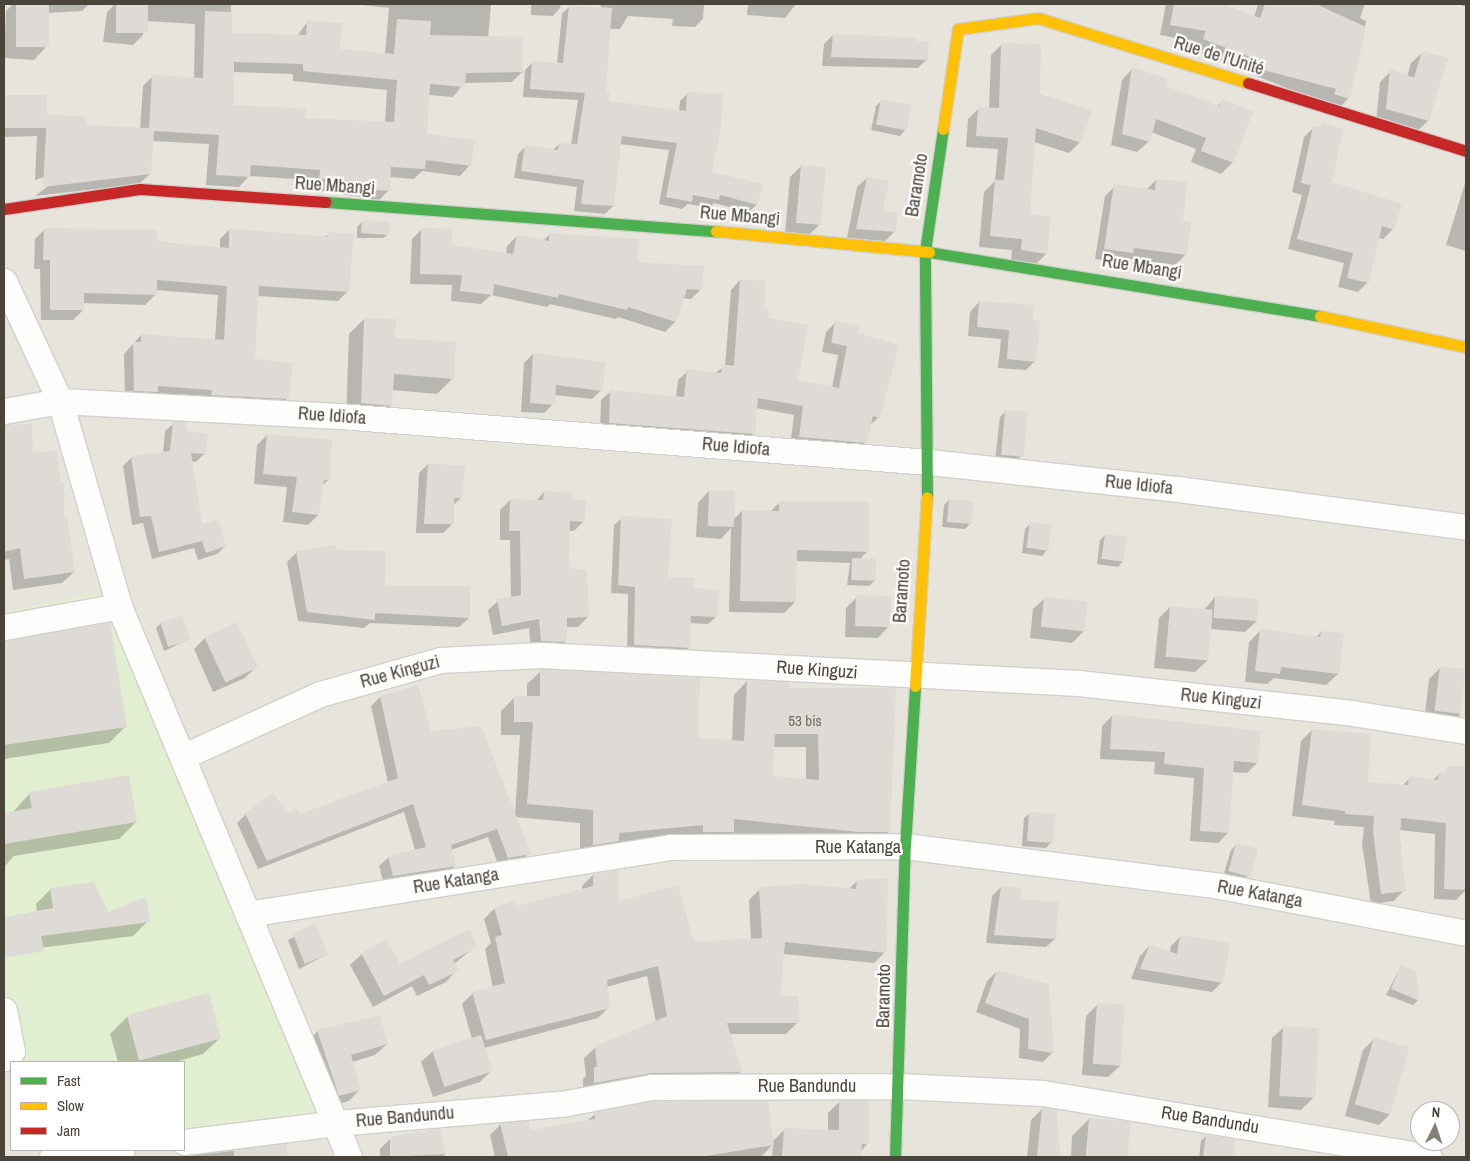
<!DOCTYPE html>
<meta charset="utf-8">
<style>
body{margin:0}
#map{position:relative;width:1470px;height:1161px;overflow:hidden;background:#f4f2ee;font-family:"Archivo Narrow",sans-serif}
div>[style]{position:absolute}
.residential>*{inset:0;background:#e7e4dc}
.green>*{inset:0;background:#e1eecf}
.shadow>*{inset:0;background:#0003}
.building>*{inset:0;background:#dedbd6;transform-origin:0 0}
.roads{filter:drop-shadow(1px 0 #d2d0cb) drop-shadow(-1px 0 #d2d0cb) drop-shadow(0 1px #d2d0cb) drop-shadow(0 -1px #d2d0cb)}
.street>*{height:25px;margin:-12.5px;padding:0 12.5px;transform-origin:12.5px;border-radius:12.5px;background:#fdfdfc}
.fast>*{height:11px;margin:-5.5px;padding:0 5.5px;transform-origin:5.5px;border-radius:5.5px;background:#4caf50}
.slow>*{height:11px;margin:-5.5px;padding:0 5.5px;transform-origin:5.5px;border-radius:5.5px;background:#ffc107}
.jam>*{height:11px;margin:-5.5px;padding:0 5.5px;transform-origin:5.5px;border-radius:5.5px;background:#c62828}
span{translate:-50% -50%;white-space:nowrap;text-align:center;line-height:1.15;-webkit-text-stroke:4.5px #fff;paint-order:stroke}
.number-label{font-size:15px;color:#706a61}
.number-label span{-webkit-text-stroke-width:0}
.street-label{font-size:18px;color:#4b4439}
.frame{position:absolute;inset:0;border:5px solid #4b4439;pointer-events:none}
.legend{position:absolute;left:10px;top:1061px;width:175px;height:90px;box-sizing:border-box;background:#fff;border:1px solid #b7b4b0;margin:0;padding:6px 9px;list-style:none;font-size:15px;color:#4b4439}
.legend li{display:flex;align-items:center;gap:10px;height:25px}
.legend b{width:25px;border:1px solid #b7b4b0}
.north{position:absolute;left:1410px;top:1101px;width:50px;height:50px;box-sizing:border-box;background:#fff;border:1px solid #b7b4b0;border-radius:50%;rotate:4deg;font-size:14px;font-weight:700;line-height:20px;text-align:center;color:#4b4439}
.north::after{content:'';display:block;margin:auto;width:18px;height:22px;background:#868178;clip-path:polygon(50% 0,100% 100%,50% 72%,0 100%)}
</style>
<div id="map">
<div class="residential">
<div style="clip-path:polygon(evenodd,4px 4px,1466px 4px,1466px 1157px,4px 1157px,4px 4px,11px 1062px,184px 1062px,184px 1150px,11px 1150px,11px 1062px,4px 4px,1420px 1111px,1450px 1111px,1450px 1141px,1420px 1141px,1420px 1111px)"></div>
</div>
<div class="green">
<div style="clip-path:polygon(111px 590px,336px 1123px,184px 1142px,184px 1062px,11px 1062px,11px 1070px,4px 1063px,4px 612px)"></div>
</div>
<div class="shadow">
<div style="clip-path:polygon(13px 4px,89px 4px,82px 11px,47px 13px,45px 48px,34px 60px,4px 58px,6px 11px)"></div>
<div style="clip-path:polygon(evenodd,115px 4px,231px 4px,231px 34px,297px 36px,308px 21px,338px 50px,385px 54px,389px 8px,353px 4px,491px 4px,488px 39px,522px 72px,512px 82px,464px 83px,453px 97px,428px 95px,426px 135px,470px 165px,460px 176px,422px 171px,414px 179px,389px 177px,389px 190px,379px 200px,310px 189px,310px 180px,249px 176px,239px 187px,206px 185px,209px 144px,152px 141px,150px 174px,139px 184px,35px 196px,70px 169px,35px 180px,37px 136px,4px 137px,4px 97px,45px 97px,45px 118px,85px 126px,140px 129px,143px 86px,153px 76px,194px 79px,195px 24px,145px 21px,143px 35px,133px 45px,103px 42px,107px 12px,115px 4px,233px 72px,293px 74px,293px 81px,387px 90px,385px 123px,304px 119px,232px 107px,233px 72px)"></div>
<div style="clip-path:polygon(531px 4px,561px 4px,560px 8px,553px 16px,531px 15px)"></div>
<div style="clip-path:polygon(601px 4px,704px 4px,703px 19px,695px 27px,672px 26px,673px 19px,628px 16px,620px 29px,609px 29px,605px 92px,607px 102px,679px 111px,680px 101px,688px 93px,710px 172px,757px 204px,749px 212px,714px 203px,710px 208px,688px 204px,682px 209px,659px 204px,669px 150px,619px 144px,613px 206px,605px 214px,574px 211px,577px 187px,514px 178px,518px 154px,526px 146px,553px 150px,559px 144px,571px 145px,578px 100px,523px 97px,525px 70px,533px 62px,557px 64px,562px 14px,570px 6px,600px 9px)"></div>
<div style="clip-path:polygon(748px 4px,796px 4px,785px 18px,747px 15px)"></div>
<div style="clip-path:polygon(1166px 4px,1220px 4px,1254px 17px,1258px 4px,1365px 4px,1360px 18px,1366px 21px,1349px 98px,1338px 109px,1193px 50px,1196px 42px,1160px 35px)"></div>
<div style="clip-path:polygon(1458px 4px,1466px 4px,1466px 7px)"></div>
<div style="clip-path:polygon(833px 35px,927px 59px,918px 68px,822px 66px,824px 44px)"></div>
<div style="clip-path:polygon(1002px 44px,1039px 95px,1080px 142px,1069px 153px,1034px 142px,1029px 216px,1049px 217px,1046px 254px,1035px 265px,1011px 261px,1012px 250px,979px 247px,984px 192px,995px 181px,998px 149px,966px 147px,968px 119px,979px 108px,989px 109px,991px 55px)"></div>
<div style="clip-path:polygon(1423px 52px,1446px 59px,1428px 121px,1416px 132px,1376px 120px,1380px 82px,1391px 71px,1407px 77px,1411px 63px)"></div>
<div style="clip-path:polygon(1133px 68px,1164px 87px,1216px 107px,1222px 101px,1252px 112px,1232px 163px,1221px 174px,1191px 162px,1196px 149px,1151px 132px,1149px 141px,1137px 152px,1111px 145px,1122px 80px)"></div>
<div style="clip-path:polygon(881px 101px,905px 130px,900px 136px,871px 130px,876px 106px)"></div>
<div style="clip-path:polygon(1324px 124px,1330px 183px,1393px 229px,1383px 239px,1378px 238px,1368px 282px,1358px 292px,1338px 287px,1344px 263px,1288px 249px,1302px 195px,1292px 192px,1304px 137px,1314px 127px,1320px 128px)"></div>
<div style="clip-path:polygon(801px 166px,819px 225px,808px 236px,785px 234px,790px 177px)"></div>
<div style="clip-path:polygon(867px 178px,881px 212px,897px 214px,894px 232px,885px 241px,847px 238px,857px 187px)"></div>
<div style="clip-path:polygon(1156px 180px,1181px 222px,1186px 254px,1175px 265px,1126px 258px,1122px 263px,1095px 259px,1105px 196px,1115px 186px,1146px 190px)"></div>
<div style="clip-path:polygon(1466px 180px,1466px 251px,1446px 245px)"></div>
<div style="clip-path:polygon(363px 221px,389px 233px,384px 238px,357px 238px,357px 227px)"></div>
<div style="clip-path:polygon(45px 229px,220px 249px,220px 239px,230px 229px,323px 238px,328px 234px,348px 291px,338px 301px,257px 296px,254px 361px,288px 398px,278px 408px,125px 400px,124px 354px,141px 335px,215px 340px,218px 295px,155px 290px,155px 295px,145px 305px,82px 303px,83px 310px,73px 320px,41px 320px,40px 269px,34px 269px,35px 239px)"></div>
<div style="clip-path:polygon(422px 229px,451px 246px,506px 254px,507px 246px,517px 236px,543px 241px,550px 234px,701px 289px,691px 299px,682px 298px,675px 322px,665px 332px,618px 317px,616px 319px,550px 304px,547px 307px,491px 295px,481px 304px,451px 301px,452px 285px,410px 284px,412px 239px)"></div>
<div style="clip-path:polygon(740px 280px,762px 310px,796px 381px,832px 388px,838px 355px,822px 352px,826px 332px,835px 323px,857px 334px,879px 417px,869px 426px,866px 442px,857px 452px,790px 446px,794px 415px,756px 408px,754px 433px,744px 443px,600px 432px,601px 400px,611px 391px,676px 397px,678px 380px,688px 371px,715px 373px,725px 366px,731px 290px)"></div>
<div style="clip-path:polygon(979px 302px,1032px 322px,1035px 361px,1026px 370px,998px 368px,1001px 339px,968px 336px,970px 312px)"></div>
<div style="clip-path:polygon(364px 319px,453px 378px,437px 394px,392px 390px,391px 405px,376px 421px,346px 418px,349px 334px)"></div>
<div style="clip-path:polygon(533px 354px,601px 390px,592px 399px,554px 395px,553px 404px,544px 413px,521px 412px,524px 363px)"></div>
<div style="clip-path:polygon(1005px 412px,1027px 414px,1025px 439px,1020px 457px,1015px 462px,995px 460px,1000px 417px)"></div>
<div style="clip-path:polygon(174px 423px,204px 454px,196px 462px,191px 461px,201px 526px,225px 546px,217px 554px,198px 560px,194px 548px,152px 559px,143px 523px,132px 525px,123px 466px,131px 458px,163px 453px,165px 431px)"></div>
<div style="clip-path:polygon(4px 425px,31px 425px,31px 454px,48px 488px,4px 491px)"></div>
<div style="clip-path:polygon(267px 435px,329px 479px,321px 487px,318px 515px,308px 525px,283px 522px,287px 487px,254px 484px,257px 445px)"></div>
<div style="clip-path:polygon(428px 464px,461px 498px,452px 506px,452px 524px,443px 533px,416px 533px,419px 473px)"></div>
<div style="clip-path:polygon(709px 491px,732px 521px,742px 511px,770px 512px,780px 502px,867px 552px,859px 560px,875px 580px,869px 586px,847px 585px,850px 563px,796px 561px,795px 602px,784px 613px,729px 612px,731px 528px,721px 539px,696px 537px,698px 503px)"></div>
<div style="clip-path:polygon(544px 492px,570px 500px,584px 521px,574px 531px,569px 531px,568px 570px,588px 617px,578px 627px,566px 627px,566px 641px,556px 651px,531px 650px,529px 628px,493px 635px,488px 610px,498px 601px,511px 598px,510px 540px,500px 540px,500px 510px,510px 500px,536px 501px)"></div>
<div style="clip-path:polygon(63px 497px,63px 519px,74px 572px,62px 583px,13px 590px,9px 559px,4px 560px,4px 513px)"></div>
<div style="clip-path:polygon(949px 500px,970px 524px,965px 529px,942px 527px,944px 505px)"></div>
<div style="clip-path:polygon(622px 518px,667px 578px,693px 589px,716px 617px,708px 624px,689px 623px,689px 648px,681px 655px,627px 653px,628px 594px,611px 593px,614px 525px)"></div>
<div style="clip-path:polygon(1030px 524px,1047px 550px,1042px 556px,1022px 553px,1025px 529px)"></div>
<div style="clip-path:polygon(1105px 535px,1123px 561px,1118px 567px,1097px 564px,1100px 540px)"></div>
<div style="clip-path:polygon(297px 552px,336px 552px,383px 587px,469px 618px,459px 627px,370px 623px,364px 628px,298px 621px,287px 562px)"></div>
<div style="clip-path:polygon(857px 597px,889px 626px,878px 638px,845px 637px,846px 608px)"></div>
<div style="clip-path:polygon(1215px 597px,1257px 621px,1245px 632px,1210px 629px,1207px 661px,1195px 672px,1154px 668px,1159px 618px,1170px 607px,1204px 610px)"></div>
<div style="clip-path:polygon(1045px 598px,1083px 632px,1072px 643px,1030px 638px,1033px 609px)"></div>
<div style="clip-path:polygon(161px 623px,189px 639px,164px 651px,156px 628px)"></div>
<div style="clip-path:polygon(1260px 631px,1316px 638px,1321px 632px,1338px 674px,1326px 685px,1274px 678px,1267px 684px,1245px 682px,1249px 642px)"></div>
<div style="clip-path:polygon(205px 638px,256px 667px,245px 678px,213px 692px,194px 649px)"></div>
<div style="clip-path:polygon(4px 642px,7px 642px,126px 726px,109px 743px,4px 759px)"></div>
<div style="clip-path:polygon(1440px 668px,1460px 715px,1449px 726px,1424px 722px,1429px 679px)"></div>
<div style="clip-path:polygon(evenodd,541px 671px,697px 739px,732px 742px,734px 695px,747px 681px,788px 690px,889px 831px,876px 844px,731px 833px,719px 845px,580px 857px,580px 823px,515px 817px,529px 853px,520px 862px,499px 867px,488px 837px,451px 850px,455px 866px,446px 875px,384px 885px,379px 866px,389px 857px,415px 850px,404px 812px,258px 869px,237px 823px,246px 814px,300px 816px,388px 783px,371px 706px,380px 697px,430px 732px,515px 816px,520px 735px,501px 735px,501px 711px,514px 698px,527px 697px,527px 684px,541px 671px,773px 747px,806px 747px,806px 780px,772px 777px,773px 747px)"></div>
<div style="clip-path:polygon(1112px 716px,1257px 763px,1247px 773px,1232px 772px,1228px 833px,1218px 843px,1190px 841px,1194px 778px,1154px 774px,1155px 762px,1100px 759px,1102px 726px)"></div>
<div style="clip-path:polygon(1312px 730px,1367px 783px,1402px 786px,1410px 778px,1432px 781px,1439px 774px,1466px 777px,1466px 890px,1456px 900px,1434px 899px,1435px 834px,1399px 830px,1404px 890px,1394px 901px,1371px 904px,1362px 844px,1364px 827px,1334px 825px,1335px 821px,1292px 816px,1301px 741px)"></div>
<div style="clip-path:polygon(30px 793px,136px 822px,119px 839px,14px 856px,4px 867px,4px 814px,13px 812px)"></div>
<div style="clip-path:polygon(1030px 813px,1051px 842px,1046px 848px,1022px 846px,1024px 818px)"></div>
<div style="clip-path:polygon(1237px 844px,1248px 876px,1243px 882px,1223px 876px,1231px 850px)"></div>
<div style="clip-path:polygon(593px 875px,618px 903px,694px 943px,751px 940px,749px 900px,760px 889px,849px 889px,857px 881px,885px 952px,874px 963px,783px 954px,779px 997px,797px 1023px,786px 1034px,729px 1034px,740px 1072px,730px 1083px,583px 1094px,583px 1079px,586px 1076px,584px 1058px,596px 1047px,656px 1022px,647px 976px,606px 987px,609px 1007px,598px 1018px,484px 1048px,491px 1071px,480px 1082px,433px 1097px,421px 1062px,433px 1051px,472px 1039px,462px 1004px,473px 993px,493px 988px,485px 949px,491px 943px,484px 919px,495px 908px,516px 907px,582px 890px,582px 886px)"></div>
<div style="clip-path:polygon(1001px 887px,1019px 900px,1055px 939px,1046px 947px,986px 943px,992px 896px)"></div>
<div style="clip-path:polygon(51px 889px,107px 913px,148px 921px,133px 936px,24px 950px,23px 945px,4px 950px,4px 918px,37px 913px,36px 904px)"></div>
<div style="clip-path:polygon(315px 926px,326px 955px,299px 969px,288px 940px)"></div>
<div style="clip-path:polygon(1181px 936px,1222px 982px,1212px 992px,1131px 979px,1140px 956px,1150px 945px,1170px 953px,1171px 946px)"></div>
<div style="clip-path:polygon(476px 946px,454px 964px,457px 970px,446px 982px,417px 996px,412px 986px,373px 1007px,350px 965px,362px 954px,400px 966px)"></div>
<div style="clip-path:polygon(1401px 966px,1418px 1000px,1413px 1005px,1386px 995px)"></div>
<div style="clip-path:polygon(997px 971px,1052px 1053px,1043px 1062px,1019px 1058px,1020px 1029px,976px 1012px,987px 981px)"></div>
<div style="clip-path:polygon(208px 995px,220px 1038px,203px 1054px,175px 1062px,118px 1062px,110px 1034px,127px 1017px)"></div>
<div style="clip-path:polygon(1097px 1005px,1120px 1066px,1108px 1077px,1082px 1075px,1086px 1016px)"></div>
<div style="clip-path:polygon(1284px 1027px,1313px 1098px,1301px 1110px,1268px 1107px,1272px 1038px)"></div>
<div style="clip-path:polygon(318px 1031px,387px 1044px,375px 1055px,352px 1062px,360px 1089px,349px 1101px,328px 1107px,306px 1042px)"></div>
<div style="clip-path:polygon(1374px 1039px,1408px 1048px,1390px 1114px,1379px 1125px,1345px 1116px,1363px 1050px)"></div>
<div style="clip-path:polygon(839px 1102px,868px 1143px,861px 1151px,860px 1157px,772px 1157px,773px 1144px,762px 1156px,751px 1157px,495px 1157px,490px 1135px,501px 1124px,530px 1132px,587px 1121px,595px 1114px,772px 1142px,785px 1129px,828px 1131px,828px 1113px)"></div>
<div style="clip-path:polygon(1042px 1109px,1056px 1111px,1059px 1157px,1027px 1157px,1031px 1120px)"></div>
<div style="clip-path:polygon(1089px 1119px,1129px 1124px,1125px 1157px,1071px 1157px,1072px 1136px)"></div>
<div style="clip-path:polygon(439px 1130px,445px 1157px,380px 1157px,380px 1149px,391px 1138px)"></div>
<div style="clip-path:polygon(1206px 1136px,1233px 1140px,1232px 1157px,1199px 1157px,1201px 1141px)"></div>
<div style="clip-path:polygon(285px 1145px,286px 1157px,179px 1157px)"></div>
</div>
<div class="building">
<div style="left:16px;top:4px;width:33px;height:43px"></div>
<div style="left:116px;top:4px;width:32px;height:29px"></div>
<div style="clip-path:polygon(1174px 4px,1223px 4px,1260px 18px,1265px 4px,1316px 4px,1366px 27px,1350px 99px,1334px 94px,1336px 89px,1263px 70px,1264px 62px,1203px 39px,1206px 31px,1170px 25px)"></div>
<div style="clip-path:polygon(569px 5px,612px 8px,606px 90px,610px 91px,609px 101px,686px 111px,687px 92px,723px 94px,721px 128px,712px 172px,763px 184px,758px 205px,720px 195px,719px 200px,693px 195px,692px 202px,666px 197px,677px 143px,622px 136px,614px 206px,581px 204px,584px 180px,521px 171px,525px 145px,558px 150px,559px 143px,577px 144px,585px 93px,530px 89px,532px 61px,563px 63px)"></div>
<div style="clip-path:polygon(evenodd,205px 11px,232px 12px,232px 33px,306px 35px,307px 20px,342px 23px,340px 49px,394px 54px,397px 19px,431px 21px,430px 35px,523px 37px,523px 72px,466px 73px,465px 87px,430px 84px,427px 134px,475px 140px,471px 166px,426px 160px,425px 169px,391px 167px,390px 191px,363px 189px,363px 181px,319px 179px,320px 170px,251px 165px,250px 177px,216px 175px,219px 135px,154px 131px,151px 174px,43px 187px,47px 114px,87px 117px,86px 125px,149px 128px,152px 75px,203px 78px,205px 11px,234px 62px,303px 64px,303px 71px,397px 80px,394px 122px,305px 118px,306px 109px,234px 105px,234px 62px)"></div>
<div style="clip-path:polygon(833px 34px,916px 38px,916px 41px,929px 42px,928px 60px,831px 57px)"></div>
<div style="clip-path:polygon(1001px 43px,1041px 44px,1040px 94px,1092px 110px,1081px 143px,1036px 128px,1030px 215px,1051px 216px,1047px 254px,1021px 250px,1022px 239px,990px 236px,995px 180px,1004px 180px,1008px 138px,976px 136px,978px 107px,999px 108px)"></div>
<div style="clip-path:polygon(1422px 51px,1448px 58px,1429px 121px,1386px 109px,1390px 69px,1414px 78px)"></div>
<div style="clip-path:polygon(1132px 67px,1168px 79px,1166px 86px,1219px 106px,1222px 99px,1253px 111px,1234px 163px,1201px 151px,1206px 138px,1156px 119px,1150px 142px,1122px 134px)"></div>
<div style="left:47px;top:95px;width:33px;height:43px;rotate:90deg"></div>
<div style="left:881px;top:99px;width:31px;height:26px;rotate:11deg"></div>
<div style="clip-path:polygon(1323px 123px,1343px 129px,1332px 182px,1402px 204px,1394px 230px,1382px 226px,1369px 283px,1347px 278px,1353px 253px,1297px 239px,1311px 185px,1301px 183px,1313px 126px,1322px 127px)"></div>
<div style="left:801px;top:165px;width:25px;height:58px;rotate:5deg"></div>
<div style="clip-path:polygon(867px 177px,889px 181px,883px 211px,898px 212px,896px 232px,856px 229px)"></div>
<div style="clip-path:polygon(1156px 179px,1187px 182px,1183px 221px,1191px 222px,1187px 255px,1134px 248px,1133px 253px,1104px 249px,1114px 184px,1155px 190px)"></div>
<div style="left:362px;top:220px;width:28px;height:13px;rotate:4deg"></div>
<div style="clip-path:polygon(44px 228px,157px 230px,157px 242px,229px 248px,229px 228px,327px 237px,327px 232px,354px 234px,349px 292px,259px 286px,255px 359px,293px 363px,289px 399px,211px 395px,212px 390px,158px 386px,158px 392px,134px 391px,133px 342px,141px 342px,141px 334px,224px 340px,227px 286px,157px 280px,157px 295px,84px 293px,84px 310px,50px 310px,50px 260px,43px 260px)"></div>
<div style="clip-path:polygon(421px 228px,452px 229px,452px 245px,513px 254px,517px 235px,549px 241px,549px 233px,639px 239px,637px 262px,704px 266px,702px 290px,687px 289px,676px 322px,628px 307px,627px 310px,559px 294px,558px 298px,494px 284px,493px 295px,460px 291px,462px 275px,420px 274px)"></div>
<div style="clip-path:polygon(740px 279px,766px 281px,764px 309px,769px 309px,768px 318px,808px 325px,798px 380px,839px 388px,847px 346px,831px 343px,835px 321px,859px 326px,858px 333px,899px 345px,880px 418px,873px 416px,867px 443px,799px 437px,803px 406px,758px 398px,755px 434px,609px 423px,610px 390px,684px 397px,687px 369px,721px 373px,722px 364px,734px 366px)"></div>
<div style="clip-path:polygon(979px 301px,1034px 305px,1033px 320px,1040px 321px,1036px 362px,1007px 359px,1009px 330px,977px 327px)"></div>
<div style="clip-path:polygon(364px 318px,396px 319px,395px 338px,456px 342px,454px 379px,394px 374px,392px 406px,361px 403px)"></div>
<div style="clip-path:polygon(533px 353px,606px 362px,602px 391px,556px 385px,555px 405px,530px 403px)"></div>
<div style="left:1005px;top:410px;width:23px;height:45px;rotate:5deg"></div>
<div style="clip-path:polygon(173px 421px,186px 422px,187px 431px,208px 434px,205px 454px,191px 453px,202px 524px,218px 519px,226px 546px,206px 553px,202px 541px,159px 552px,151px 516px,140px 517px,131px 456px,170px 451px)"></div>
<div style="clip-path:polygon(32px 424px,33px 453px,57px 450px,61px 482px,64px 482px,64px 518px,67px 517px,75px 572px,24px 579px,20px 548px,4px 552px,4px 425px)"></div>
<div style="clip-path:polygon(267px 434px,332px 440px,330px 480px,324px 480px,319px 515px,292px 512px,297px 477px,263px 474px)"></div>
<div style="clip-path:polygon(428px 463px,465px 466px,462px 498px,454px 498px,454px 524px,424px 524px)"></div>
<div style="left:709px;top:490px;width:26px;height:36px;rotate:2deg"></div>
<div style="clip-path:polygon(544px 491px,571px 492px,571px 499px,586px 500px,585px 522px,570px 521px,569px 568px,587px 570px,589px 617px,567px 618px,567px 642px,541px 641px,539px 619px,502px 626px,497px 599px,521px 595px,520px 531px,509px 531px,510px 499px,543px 500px)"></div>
<div style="left:949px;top:499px;width:25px;height:23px;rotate:5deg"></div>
<div style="clip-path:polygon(779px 501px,869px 502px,869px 552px,797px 550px,796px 602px,740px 601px,742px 510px,779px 511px)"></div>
<div style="clip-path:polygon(621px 516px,672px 519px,668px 577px,695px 578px,694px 588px,719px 590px,717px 617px,691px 616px,690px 648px,634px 645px,635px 587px,618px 585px)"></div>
<div style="left:1030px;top:522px;width:22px;height:26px;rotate:8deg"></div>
<div style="left:1105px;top:534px;width:22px;height:25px;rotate:8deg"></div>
<div style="clip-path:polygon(336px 545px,337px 550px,386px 551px,385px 586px,470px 586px,470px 618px,375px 613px,375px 620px,307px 612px,296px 551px)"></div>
<div style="left:852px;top:558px;width:24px;height:22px;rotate:2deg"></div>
<div style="left:856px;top:595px;width:35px;height:31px;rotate:2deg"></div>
<div style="left:1215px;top:596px;width:44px;height:22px;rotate:4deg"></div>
<div style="left:1044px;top:597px;width:44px;height:30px;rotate:6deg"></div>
<div style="left:1170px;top:606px;width:43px;height:51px;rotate:5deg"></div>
<div style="left:182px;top:615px;width:26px;height:23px;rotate:72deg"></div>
<div style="clip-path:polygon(110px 622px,127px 727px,4px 745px,4px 641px)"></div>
<div style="left:237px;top:622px;width:50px;height:36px;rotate:65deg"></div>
<div style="clip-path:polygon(1260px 629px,1320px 637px,1321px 631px,1344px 633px,1339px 674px,1281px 667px,1280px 674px,1255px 671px)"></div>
<div style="left:1440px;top:666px;width:26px;height:45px;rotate:7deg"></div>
<div style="clip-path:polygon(evenodd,540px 669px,700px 678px,698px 738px,744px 741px,747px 680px,789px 682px,789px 688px,896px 688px,890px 832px,859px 832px,734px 819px,734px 832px,703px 832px,703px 825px,619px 833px,619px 841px,593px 845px,593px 810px,527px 804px,533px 722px,514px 722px,514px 696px,540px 696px,540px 669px,775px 734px,818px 734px,819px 780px,773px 776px,775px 734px)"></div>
<div style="clip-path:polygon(418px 685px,431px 731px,481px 726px,531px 854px,508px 858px,497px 829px,451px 845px,456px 866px,393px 876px,388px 856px,426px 847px,413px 804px,267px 861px,245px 813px,273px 793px,288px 813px,296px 808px,300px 814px,398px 778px,380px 696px)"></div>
<div style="clip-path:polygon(1112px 714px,1261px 731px,1258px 763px,1234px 761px,1229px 833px,1200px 831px,1204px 768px,1164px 764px,1165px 752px,1110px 749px)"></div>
<div style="clip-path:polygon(1312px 729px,1371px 734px,1368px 782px,1408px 785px,1409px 776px,1438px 780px,1439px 772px,1446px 773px,1447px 766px,1466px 766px,1466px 890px,1444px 889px,1446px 823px,1401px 818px,1400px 842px,1406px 891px,1381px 894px,1373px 832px,1374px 816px,1345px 814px,1345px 811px,1302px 805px)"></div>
<div style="clip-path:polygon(129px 775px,137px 822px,4px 844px,4px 813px,32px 808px,29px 792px)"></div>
<div style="left:1029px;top:812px;width:26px;height:29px;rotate:4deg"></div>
<div style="left:1236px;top:843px;width:23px;height:29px;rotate:15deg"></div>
<div style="clip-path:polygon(619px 870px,619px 901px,678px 885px,694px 942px,762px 938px,759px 887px,804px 884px,856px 889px,857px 880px,888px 878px,886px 953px,785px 942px,780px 996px,798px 996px,799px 1023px,727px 1023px,742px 1072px,652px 1073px,594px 1083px,594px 1067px,597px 1067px,595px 1046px,667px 1016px,658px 966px,607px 980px,610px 1008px,486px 1040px,472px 992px,505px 983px,495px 937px,502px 935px,494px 907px,515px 901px,517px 906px,593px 886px,593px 874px)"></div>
<div style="clip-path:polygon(94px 882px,108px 912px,146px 897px,150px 922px,41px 936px,44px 951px,4px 958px,4px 917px,53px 908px,50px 888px)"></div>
<div style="clip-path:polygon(1001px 886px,1022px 888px,1020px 899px,1059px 902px,1056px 939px,994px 935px)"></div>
<div style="left:316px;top:924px;width:33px;height:25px;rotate:69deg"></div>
<div style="clip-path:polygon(469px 929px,478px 947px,453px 960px,459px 971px,429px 985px,424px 975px,384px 996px,361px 953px,387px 939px,400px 964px)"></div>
<div style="clip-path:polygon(1180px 935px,1230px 943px,1223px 983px,1140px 969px,1150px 944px,1177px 954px)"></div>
<div style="clip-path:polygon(1401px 965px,1416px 971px,1420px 1001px,1391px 989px)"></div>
<div style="clip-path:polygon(997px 970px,1049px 984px,1054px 1053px,1028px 1049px,1029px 1019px,985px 1003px)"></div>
<div style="left:209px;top:993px;width:47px;height:85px;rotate:75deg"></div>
<div style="left:1097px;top:1003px;width:28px;height:61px;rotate:4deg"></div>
<div style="clip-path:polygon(380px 1015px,388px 1044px,351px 1055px,361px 1090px,339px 1096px,317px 1030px)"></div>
<div style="left:1283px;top:1026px;width:36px;height:70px;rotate:3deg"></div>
<div style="left:481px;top:1035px;width:38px;height:51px;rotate:72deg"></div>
<div style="left:1374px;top:1037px;width:37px;height:70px;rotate:16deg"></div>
<div style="clip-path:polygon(869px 1100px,869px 1144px,862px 1144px,861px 1157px,782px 1157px,784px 1128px,839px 1130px,839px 1101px)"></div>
<div style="clip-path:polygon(653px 1101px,768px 1101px,774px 1145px,699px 1157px,508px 1157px,500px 1123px,529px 1121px,531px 1130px,595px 1119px,594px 1112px)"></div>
<div style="clip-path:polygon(1042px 1107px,1057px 1110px,1060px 1157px,1037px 1157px)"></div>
<div style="left:1089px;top:1118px;width:42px;height:39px;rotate:5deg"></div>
<div style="clip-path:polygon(440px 1128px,446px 1154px,390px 1157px,390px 1137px)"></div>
<div style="clip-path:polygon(1206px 1135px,1235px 1139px,1233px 1157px,1203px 1156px)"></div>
<div style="clip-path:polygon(286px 1144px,288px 1157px,234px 1157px,234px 1150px)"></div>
</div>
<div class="roads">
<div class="street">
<div style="left:4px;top:281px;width:132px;rotate:65deg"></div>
<div style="left:60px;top:401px;width:213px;rotate:73.9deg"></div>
<div style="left:119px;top:606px;width:597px;rotate:67.34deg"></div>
<div style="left:4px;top:411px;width:57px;rotate:-10.1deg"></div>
<div style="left:60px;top:401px;width:280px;rotate:3.1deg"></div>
<div style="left:340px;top:416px;width:591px;rotate:4.47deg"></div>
<div style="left:929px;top:462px;width:250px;rotate:6.2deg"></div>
<div style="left:1178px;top:489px;width:290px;rotate:7.5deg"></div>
<div style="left:4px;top:627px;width:117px;rotate:-10.3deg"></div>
<div style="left:184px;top:756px;width:149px;rotate:-24.5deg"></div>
<div style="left:320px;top:694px;width:125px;rotate:-15.8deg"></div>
<div style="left:440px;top:660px;width:101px;rotate:-2.8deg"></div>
<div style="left:541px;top:655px;width:538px;rotate:2.98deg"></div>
<div style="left:1078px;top:683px;width:276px;rotate:6.2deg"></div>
<div style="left:1352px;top:713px;width:115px;rotate:9deg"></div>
<div style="left:248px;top:914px;width:427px;rotate:-9deg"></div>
<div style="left:670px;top:847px;width:235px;rotate:-0.2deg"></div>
<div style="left:905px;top:846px;width:318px;rotate:7.2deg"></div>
<div style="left:1220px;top:886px;width:250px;rotate:10.8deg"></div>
<div style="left:4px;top:1010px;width:42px;rotate:79deg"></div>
<div style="left:12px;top:1051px;width:11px;rotate:139deg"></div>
<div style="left:184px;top:1142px;width:153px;rotate:-7.1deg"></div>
<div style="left:336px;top:1123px;width:232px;rotate:-4.9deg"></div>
<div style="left:567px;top:1103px;width:86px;rotate:-10.7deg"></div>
<div style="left:652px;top:1087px;width:247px;rotate:-0.2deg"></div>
<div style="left:899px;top:1086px;width:144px;rotate:2.8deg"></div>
<div style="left:1043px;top:1093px;width:391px;rotate:9.4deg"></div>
<div style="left:52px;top:1157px;width:70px;rotate:-5.7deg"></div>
</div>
<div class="fast">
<div style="left:326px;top:202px;width:391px;rotate:4.3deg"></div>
<div style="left:929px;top:252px;width:396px;rotate:9.3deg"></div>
<div style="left:927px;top:497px;width:246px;rotate:-90.5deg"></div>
<div style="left:925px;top:251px;width:123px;rotate:-81.6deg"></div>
<div style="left:895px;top:1157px;width:311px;rotate:-88.2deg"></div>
<div style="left:905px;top:846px;width:160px;rotate:-86.4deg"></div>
</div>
<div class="slow">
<div style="left:943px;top:129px;width:101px;rotate:-81.5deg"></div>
<div style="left:958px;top:29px;width:81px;rotate:-7.8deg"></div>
<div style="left:1038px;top:18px;width:220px;rotate:17.2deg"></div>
<div style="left:716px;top:231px;width:214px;rotate:5.6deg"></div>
<div style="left:1320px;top:316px;width:149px;rotate:12deg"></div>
<div style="left:915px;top:686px;width:189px;rotate:-86.4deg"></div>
</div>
<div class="jam">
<div style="left:1248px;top:83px;width:228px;rotate:17.3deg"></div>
<div style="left:4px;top:209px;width:137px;rotate:-8.4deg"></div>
<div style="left:140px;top:189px;width:186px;rotate:4deg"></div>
</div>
</div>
<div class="number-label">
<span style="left:805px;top:721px">53 bis</span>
</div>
<div class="street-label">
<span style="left:1219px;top:56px;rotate:17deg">Rue de l'Unité</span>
<span style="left:917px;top:185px;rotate:-81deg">Baramoto</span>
<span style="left:335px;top:186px;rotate:4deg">Rue Mbangi</span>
<span style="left:740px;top:216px;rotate:5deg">Rue Mbangi</span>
<span style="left:1142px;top:267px;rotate:9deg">Rue Mbangi</span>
<span style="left:332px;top:416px;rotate:4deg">Rue Idiofa</span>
<span style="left:736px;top:447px;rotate:5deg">Rue Idiofa</span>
<span style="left:1139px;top:485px;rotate:6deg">Rue Idiofa</span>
<span style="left:902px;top:591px;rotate:-86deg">Baramoto</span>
<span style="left:817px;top:670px;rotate:4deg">Rue Kinguzi</span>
<span style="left:400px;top:672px;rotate:-15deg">Rue Kinguzi</span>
<span style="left:1221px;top:699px;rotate:6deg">Rue Kinguzi</span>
<span style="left:858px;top:847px">Rue Katanga</span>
<span style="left:456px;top:881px;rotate:-9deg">Rue Katanga</span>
<span style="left:1260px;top:894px;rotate:10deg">Rue Katanga</span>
<span style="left:884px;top:996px;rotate:-89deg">Baramoto</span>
<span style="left:807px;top:1086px">Rue Bandundu</span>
<span style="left:405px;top:1117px;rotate:-5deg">Rue Bandundu</span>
<span style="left:1210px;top:1120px;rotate:9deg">Rue Bandundu</span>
</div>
<div class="frame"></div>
<ul class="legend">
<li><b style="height:6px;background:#4caf50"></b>Fast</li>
<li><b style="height:6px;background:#ffc107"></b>Slow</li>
<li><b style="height:6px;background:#c62828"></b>Jam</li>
</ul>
<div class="north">N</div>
</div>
